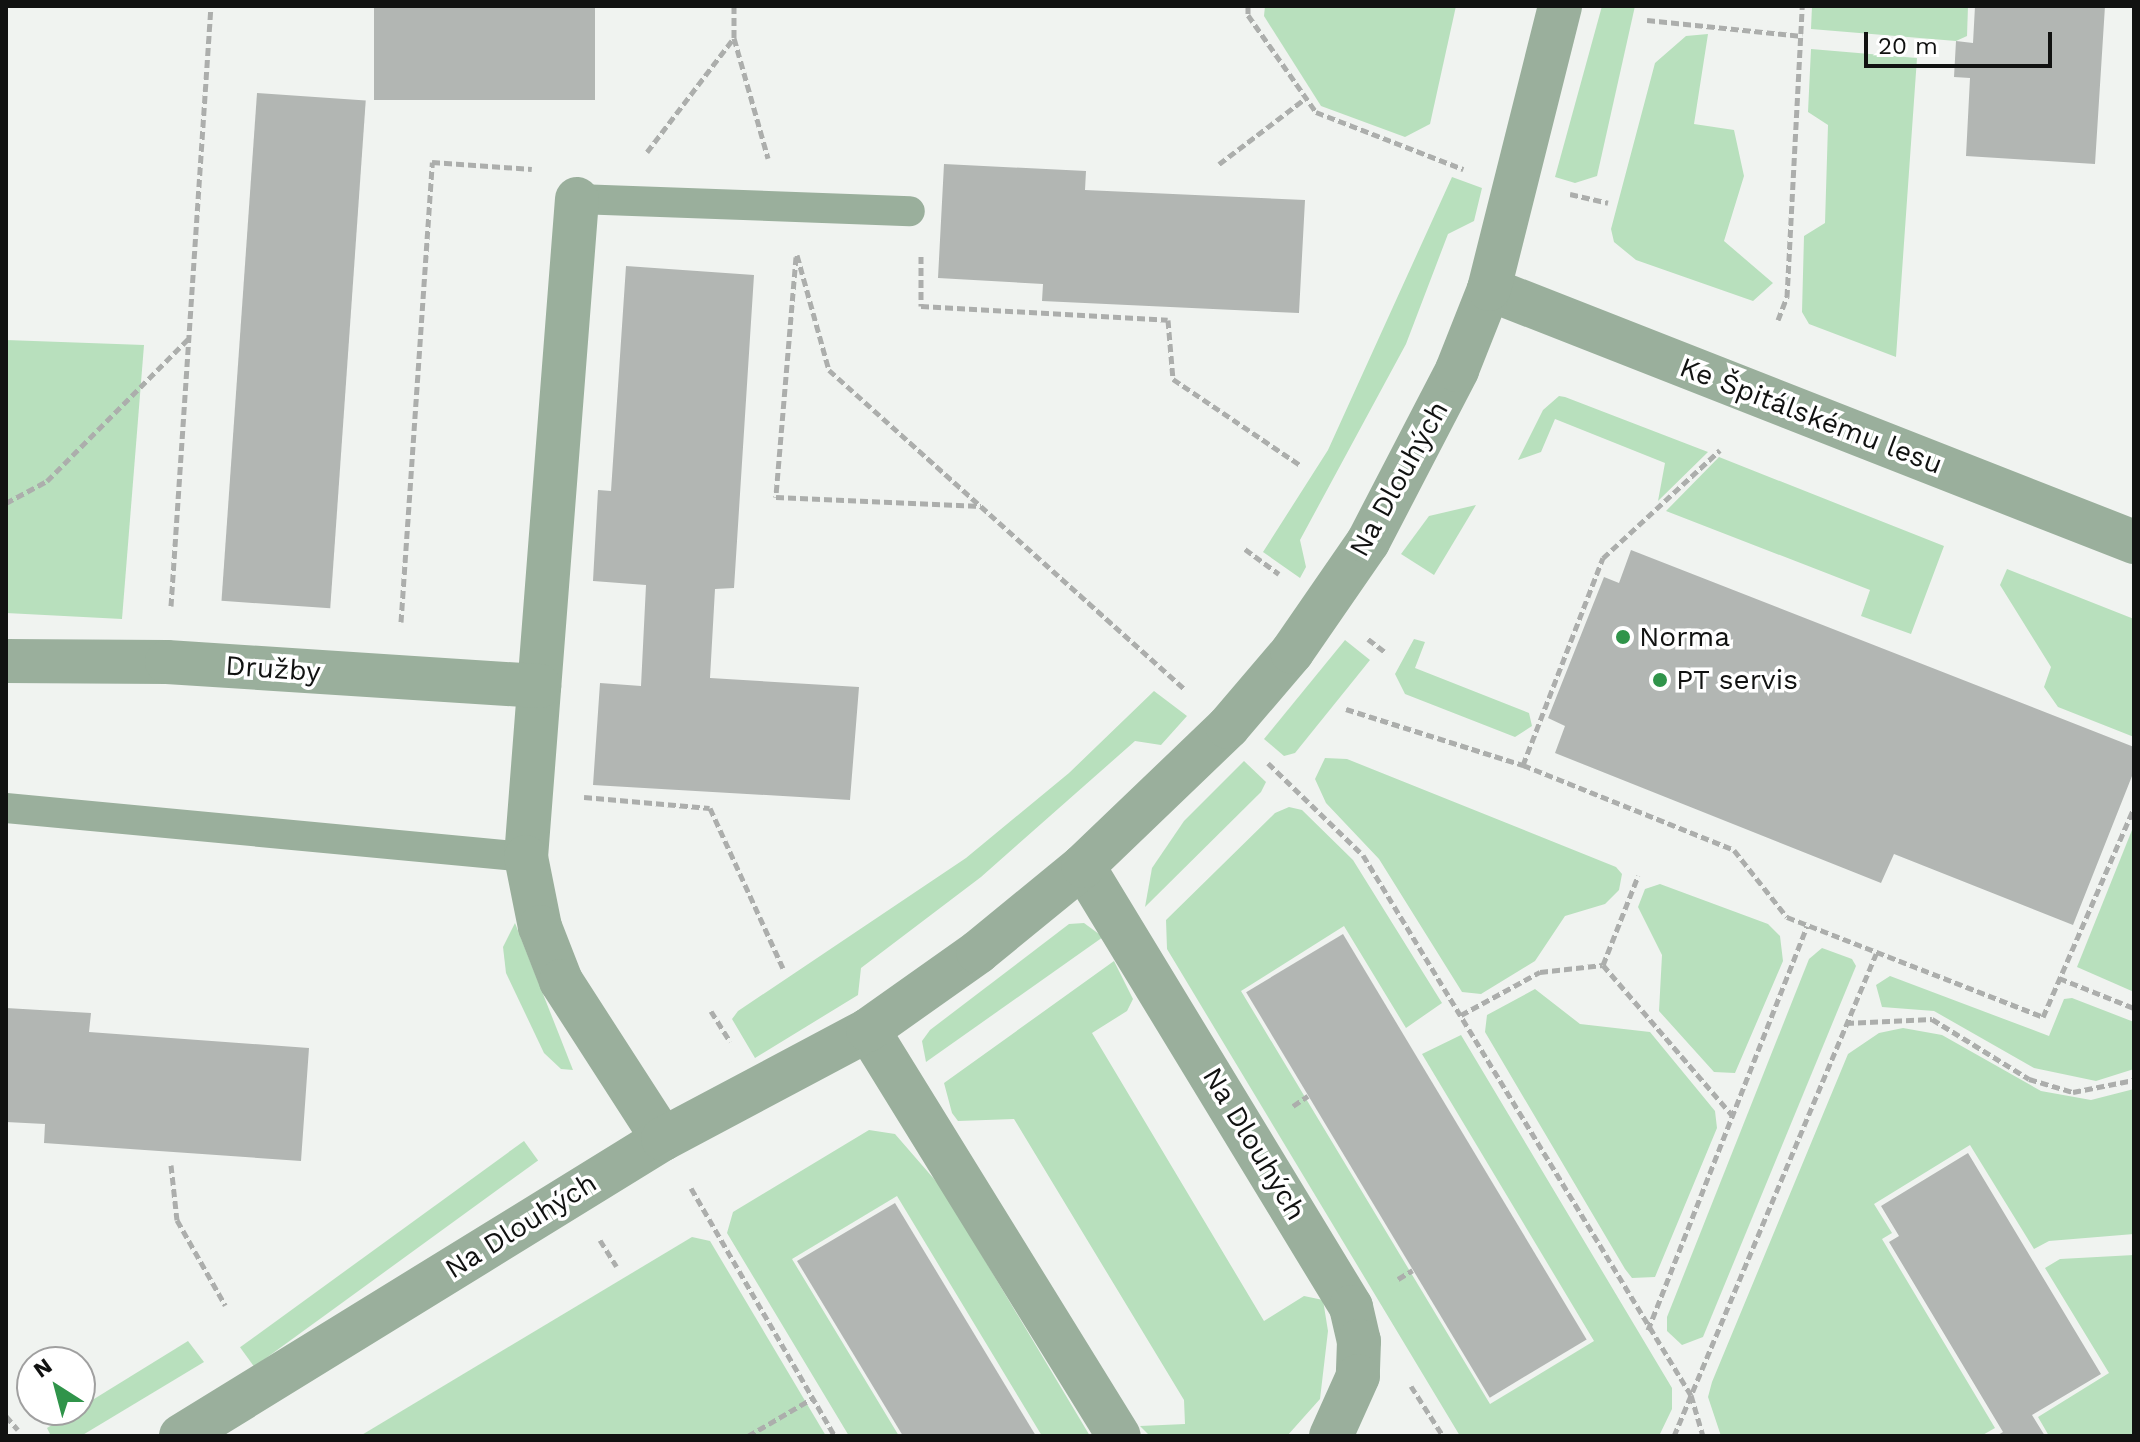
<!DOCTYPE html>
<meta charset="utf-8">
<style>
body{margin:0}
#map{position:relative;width:2140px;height:1442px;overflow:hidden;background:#f0f3f0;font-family:"Work Sans",sans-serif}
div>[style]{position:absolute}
.green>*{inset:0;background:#b8e0bd;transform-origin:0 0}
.building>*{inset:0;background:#b2b6b3;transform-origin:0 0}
.path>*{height:5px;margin-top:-2.5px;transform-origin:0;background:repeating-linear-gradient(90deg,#acaeac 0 8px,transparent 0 12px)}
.service>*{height:30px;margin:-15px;padding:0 15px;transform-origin:15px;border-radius:15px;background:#9aaf9c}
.minor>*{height:44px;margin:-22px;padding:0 22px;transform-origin:22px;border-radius:22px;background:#9aaf9c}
.tertiary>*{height:44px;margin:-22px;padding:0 22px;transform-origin:22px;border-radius:22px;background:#9aaf9c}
.dots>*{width:22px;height:22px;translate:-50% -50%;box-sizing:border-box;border:4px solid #fff;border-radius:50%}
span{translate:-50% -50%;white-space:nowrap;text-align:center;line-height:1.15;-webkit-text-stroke:7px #fff;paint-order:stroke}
.street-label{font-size:28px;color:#111211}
.poi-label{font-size:28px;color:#111211}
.left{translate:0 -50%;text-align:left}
.frame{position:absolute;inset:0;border:8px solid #111211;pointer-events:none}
.north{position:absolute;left:16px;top:1346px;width:80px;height:80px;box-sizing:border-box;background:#fff;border:2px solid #a0a0a0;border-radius:50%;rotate:324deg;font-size:22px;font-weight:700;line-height:32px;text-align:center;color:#111211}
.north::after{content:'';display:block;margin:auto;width:28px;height:36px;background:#30944a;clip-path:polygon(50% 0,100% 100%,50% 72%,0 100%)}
.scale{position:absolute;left:1864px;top:32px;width:188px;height:36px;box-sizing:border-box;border:4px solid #111211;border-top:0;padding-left:10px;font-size:24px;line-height:28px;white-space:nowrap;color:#111211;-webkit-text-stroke:6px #fff;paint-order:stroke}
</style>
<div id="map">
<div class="green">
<div style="clip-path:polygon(1265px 6px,1456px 6px,1430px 124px,1405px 137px,1321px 106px,1264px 16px)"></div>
<div style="clip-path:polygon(1602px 6px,1635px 6px,1597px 176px,1575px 183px,1555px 177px)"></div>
<div style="clip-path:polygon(1812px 6px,1968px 6px,1967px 36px,1956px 41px,1811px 29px)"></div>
<div style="clip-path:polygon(1708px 34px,1694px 124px,1734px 130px,1744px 176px,1724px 241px,1773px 283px,1753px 301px,1636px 260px,1614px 242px,1611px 229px,1655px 63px,1686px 36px)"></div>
<div style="clip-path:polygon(1811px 49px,1917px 58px,1896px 357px,1809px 324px,1802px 312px,1804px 236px,1825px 223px,1828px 125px,1808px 112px)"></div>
<div style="clip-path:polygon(1452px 177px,1482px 188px,1474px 221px,1448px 234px,1406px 344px,1300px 540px,1306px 567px,1300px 578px,1263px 552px,1328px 450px)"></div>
<div style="clip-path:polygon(6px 340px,144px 345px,122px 619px,6px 613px)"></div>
<div style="clip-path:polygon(1559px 396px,1565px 397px,1708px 452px,1658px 501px,1665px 463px,1555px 419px,1541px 452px,1518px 460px,1543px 410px)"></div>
<div style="clip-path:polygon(1719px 457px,1944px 546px,1911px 634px,1861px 616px,1870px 590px,1666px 511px)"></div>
<div style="clip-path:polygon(1476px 505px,1434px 575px,1401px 554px,1429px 516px)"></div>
<div style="clip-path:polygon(2007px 569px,2134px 619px,2134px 737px,2058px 707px,2044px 687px,2051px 667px,2000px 585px)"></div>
<div style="clip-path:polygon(1414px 639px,1425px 642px,1415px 668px,1529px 713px,1532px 726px,1515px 737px,1405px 694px,1395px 674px)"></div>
<div style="clip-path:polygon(1345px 640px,1370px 660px,1295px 753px,1284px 756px,1264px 739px)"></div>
<div style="clip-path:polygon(1154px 691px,1187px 716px,1161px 745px,1135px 741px,981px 877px,861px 968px,858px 995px,755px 1058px,732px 1019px,738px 1011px,966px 858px,1069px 773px)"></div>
<div style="clip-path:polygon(1325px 758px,1347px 759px,1616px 867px,1622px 874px,1619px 890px,1605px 904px,1565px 916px,1535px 961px,1481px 994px,1462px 992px,1379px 859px,1326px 803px,1315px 779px)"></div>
<div style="clip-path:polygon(1244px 761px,1266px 782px,1261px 792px,1145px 907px,1152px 868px,1184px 821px)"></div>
<div style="clip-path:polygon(1289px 807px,1302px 810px,1353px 860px,1442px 1003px,1406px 1028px,1344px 926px,1241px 991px,1490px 1404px,1594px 1341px,1422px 1054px,1461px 1035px,1672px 1388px,1672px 1409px,1659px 1436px,1460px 1436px,1167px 949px,1166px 920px,1275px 813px)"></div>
<div style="clip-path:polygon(2134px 825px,2134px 992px,2077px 967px)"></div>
<div style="clip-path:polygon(1660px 884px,1768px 924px,1780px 936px,1783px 961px,1735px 1073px,1714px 1072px,1659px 1011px,1662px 955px,1638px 907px,1645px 889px)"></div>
<div style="clip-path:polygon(515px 923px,573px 1070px,561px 1069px,544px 1053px,506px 973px,503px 947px)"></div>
<div style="clip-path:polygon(1084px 923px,1103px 937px,926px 1062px,922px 1041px,930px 1030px,1069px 924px)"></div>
<div style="clip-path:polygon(1822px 948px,1852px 959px,1856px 966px,1703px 1337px,1682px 1345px,1667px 1331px,1667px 1317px,1809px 959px)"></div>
<div style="clip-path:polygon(1114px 961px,1133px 999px,1127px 1011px,1092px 1033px,1264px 1321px,1304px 1296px,1323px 1300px,1328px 1331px,1320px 1399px,1287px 1436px,1149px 1435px,1140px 1426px,1185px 1424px,1184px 1400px,1014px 1119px,958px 1121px,952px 1113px,944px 1083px)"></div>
<div style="clip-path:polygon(1890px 976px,2049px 1036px,2064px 999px,2072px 998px,2134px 1022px,2134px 1069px,2096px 1081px,2034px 1068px,1934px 1011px,1882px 1007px,1876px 985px)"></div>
<div style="clip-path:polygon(1535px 989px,1580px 1024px,1650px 1032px,1715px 1111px,1717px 1128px,1655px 1277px,1632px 1278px,1625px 1269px,1485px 1032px,1487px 1015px)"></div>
<div style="clip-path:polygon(1903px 1028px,1942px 1035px,2041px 1091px,2091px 1100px,2134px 1089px,2134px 1234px,2049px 1241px,2034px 1249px,1970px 1145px,1874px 1204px,1892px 1233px,1882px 1239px,1995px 1428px,1981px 1436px,1721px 1436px,1708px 1397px,1712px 1382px,1848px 1054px,1879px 1033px)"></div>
<div style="clip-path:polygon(869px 1130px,895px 1134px,941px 1187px,1090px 1436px,1042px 1436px,897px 1196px,792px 1259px,899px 1436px,849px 1436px,727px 1233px,733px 1212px)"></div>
<div style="left:524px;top:1141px;width:24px;height:351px;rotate:54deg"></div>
<div style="clip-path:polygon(692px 1237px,710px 1241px,826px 1436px,360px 1436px)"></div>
<div style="clip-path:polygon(2134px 1255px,2134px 1436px,2049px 1436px,2038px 1417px,2109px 1373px,2045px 1268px,2060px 1259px)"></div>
<div style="clip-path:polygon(188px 1341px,204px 1362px,81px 1436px,51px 1436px,47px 1428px)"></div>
</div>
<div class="building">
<div style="left:374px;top:6px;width:221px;height:94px"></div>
<div style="clip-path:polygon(1975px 6px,2105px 6px,2095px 164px,1966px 156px,1970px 78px,1954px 77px,1956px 41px,1973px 43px)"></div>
<div style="left:257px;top:93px;width:109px;height:509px;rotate:4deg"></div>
<div style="clip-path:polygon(944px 164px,1086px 171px,1085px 190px,1305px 200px,1299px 313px,1042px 301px,1043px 284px,938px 278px)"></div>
<div style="clip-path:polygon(626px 266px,754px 275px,734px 588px,715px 589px,710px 678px,859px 687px,850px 800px,593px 785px,600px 683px,641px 686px,646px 585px,593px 581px,598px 490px,611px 491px)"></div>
<div style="clip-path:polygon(1631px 550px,2134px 747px,2134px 771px,2073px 925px,1894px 854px,1881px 883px,1555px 753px,1565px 726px,1548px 718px,1604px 577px,1619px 583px)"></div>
<div style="left:1343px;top:934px;width:473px;height:113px;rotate:59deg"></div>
<div style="clip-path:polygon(6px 1008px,91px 1013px,89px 1032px,309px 1048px,301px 1161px,44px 1143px,45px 1124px,6px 1122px)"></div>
<div style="clip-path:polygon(1968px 1153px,2101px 1374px,2032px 1415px,2045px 1436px,1996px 1436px,2003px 1432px,1889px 1242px,1899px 1236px,1881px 1206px)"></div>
<div style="clip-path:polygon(895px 1203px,1036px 1436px,903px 1436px,797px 1261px)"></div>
</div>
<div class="path">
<div style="left:734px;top:6px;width:32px;rotate:90deg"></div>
<div style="left:734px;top:38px;width:125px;rotate:74.2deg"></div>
<div style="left:1248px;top:6px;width:9px;rotate:90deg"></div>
<div style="left:1248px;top:15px;width:118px;rotate:55deg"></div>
<div style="left:1316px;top:112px;width:158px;rotate:21.2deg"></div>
<div style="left:1647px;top:20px;width:156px;rotate:5.9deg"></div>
<div style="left:647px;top:152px;width:142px;rotate:-52.7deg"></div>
<div style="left:1219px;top:164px;width:109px;rotate:-37.2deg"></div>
<div style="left:1570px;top:194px;width:39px;rotate:13deg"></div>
<div style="left:797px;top:255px;width:119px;rotate:74.5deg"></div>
<div style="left:829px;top:370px;width:479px;rotate:41.9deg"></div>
<div style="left:921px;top:256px;width:50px;rotate:90deg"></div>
<div style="left:921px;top:306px;width:247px;rotate:3.2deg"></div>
<div style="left:1168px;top:320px;width:59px;rotate:85.2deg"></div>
<div style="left:1173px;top:379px;width:153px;rotate:34.1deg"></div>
<div style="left:796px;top:257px;width:241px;rotate:94.8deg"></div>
<div style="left:776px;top:497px;width:205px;rotate:2.5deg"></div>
<div style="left:1778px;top:320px;width:25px;rotate:-69deg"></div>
<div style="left:1787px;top:297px;width:291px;rotate:-87deg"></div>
<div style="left:6px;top:503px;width:47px;rotate:-28.2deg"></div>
<div style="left:47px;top:481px;width:203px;rotate:-45.2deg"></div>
<div style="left:1245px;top:549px;width:42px;rotate:36.3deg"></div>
<div style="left:171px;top:606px;width:601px;rotate:-86.19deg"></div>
<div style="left:401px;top:622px;width:461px;rotate:-86.1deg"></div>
<div style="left:432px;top:162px;width:100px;rotate:4deg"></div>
<div style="left:1368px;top:639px;width:21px;rotate:37deg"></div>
<div style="left:1346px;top:709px;width:186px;rotate:17.6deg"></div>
<div style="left:1523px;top:765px;width:227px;rotate:21.9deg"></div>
<div style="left:1734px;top:850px;width:85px;rotate:51.7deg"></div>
<div style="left:1787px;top:917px;width:275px;rotate:21.3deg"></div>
<div style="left:2043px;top:1017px;width:228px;rotate:-66.5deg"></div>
<div style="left:1268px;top:763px;width:132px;rotate:44.1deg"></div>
<div style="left:1363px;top:855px;width:632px;rotate:58.73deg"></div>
<div style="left:1691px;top:1395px;width:43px;rotate:73.7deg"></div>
<div style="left:1523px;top:765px;width:222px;rotate:-68.9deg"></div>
<div style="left:1603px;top:558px;width:159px;rotate:-42.7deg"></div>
<div style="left:584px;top:797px;width:126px;rotate:5deg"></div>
<div style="left:710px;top:808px;width:176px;rotate:65.5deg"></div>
<div style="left:1603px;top:965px;width:199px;rotate:49.3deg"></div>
<div style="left:2059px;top:978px;width:81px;rotate:21.8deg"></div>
<div style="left:711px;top:1011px;width:36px;rotate:58deg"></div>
<div style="left:1461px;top:1015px;width:90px;rotate:-28.6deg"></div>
<div style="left:1540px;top:972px;width:63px;rotate:-6.3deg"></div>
<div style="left:1603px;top:965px;width:96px;rotate:-68.5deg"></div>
<div style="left:1846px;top:1023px;width:86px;rotate:-2.7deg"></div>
<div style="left:1932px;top:1019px;width:114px;rotate:31.7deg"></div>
<div style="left:2029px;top:1079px;width:46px;rotate:16.5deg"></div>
<div style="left:2073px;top:1092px;width:62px;rotate:-11.1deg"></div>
<div style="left:1293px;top:1106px;width:18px;rotate:-34deg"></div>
<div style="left:171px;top:1165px;width:55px;rotate:83.8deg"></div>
<div style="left:177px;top:1220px;width:98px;rotate:60.5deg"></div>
<div style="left:691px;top:1188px;width:287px;rotate:59.9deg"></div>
<div style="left:600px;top:1240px;width:31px;rotate:58deg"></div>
<div style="left:1398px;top:1279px;width:17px;rotate:-31deg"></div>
<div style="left:1648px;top:1330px;width:434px;rotate:-68.5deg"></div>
<div style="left:1411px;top:1386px;width:59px;rotate:57.4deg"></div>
<div style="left:6px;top:1416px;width:18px;rotate:49deg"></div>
<div style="left:748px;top:1436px;width:75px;rotate:-30.3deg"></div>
<div style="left:1674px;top:1436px;width:523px;rotate:-67.26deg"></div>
</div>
<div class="service">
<div style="left:577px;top:199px;width:333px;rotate:2.1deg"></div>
<div style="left:6px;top:808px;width:522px;rotate:5.38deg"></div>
</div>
<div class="minor">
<div style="left:577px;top:199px;width:660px;rotate:94.43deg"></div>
<div style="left:526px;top:857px;width:71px;rotate:78.7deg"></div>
<div style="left:540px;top:927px;width:58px;rotate:68.7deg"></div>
<div style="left:561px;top:981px;width:188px;rotate:57.2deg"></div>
<div style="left:1489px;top:289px;width:693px;rotate:21.42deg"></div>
<div style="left:6px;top:661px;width:161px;rotate:0.4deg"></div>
<div style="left:167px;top:662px;width:373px;rotate:3.7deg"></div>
<div style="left:1083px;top:866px;width:516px;rotate:58.71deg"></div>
<div style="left:1351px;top:1307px;width:35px;rotate:77deg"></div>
<div style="left:1359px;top:1341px;width:35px;rotate:92deg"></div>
<div style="left:1358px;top:1376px;width:66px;rotate:114.2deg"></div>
<div style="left:868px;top:1030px;width:477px;rotate:58.3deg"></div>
</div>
<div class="tertiary">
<div style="left:181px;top:1436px;width:566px;rotate:-31.64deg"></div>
<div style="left:663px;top:1139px;width:232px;rotate:-28deg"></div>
<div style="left:868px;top:1030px;width:135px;rotate:-35.3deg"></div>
<div style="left:978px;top:952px;width:136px;rotate:-39.3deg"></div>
<div style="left:1083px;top:866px;width:201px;rotate:-43.8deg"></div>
<div style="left:1228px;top:727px;width:99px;rotate:-49.5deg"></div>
<div style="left:1292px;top:652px;width:134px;rotate:-55.4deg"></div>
<div style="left:1368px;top:542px;width:194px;rotate:-62.6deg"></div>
<div style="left:1457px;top:370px;width:87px;rotate:-68.4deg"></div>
<div style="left:1489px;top:289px;width:292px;rotate:-75.9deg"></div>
</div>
<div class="dots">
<div style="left:1623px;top:637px;background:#30944a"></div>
<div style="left:1660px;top:680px;background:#30944a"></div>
</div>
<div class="street-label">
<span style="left:1811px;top:416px;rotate:21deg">Ke Špitálskému lesu</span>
<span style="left:1399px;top:479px;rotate:-61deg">Na Dlouhých</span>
<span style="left:273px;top:669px;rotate:4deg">Družby</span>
<span style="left:1254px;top:1144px;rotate:59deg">Na Dlouhých</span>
<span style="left:521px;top:1226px;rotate:-32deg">Na Dlouhých</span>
</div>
<div class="poi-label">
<span class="left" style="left:1639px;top:637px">Norma</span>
<span class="left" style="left:1676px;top:680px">PT servis</span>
</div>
<div class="frame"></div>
<div class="north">N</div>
<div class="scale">20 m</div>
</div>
